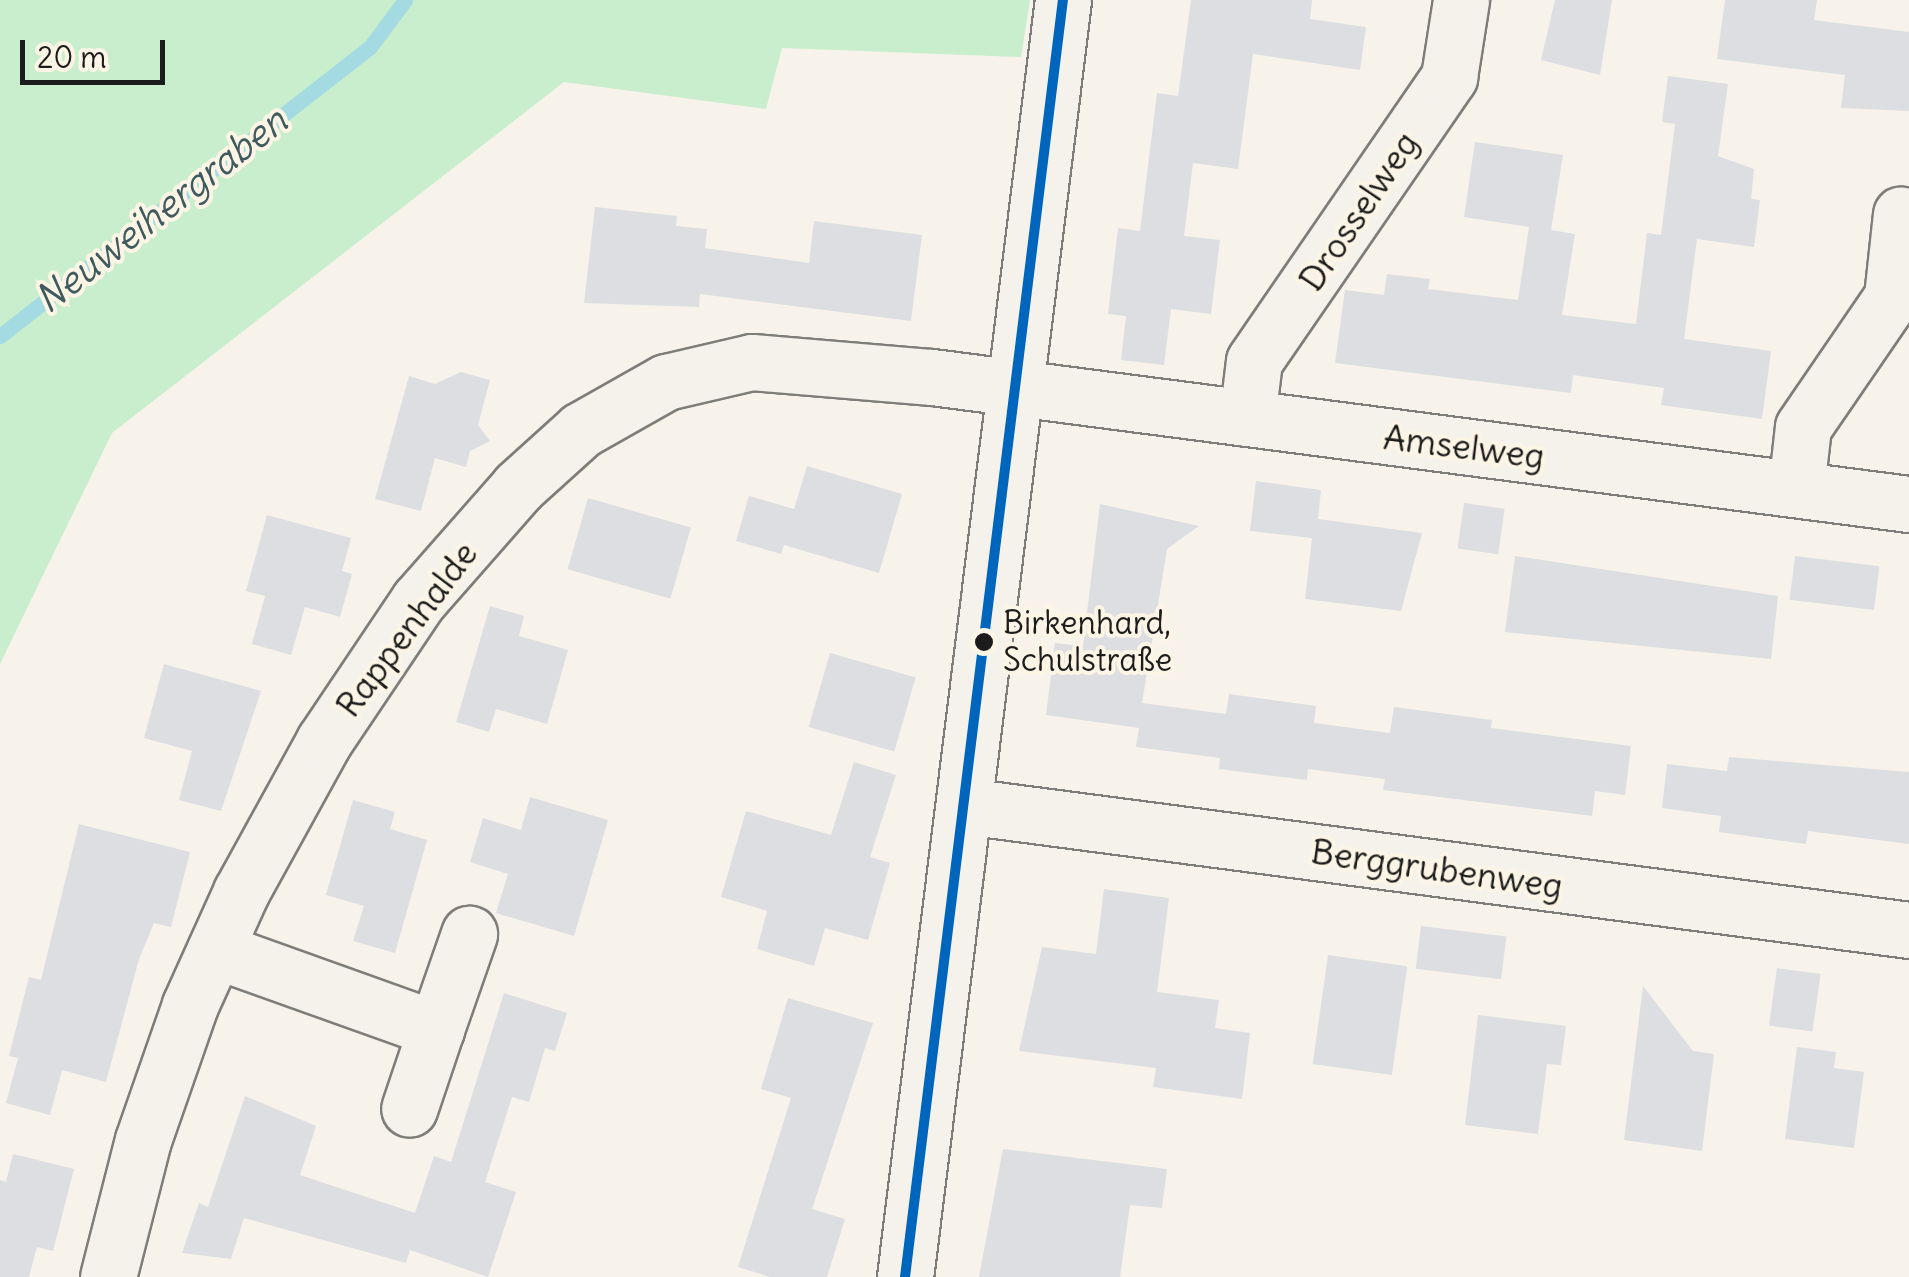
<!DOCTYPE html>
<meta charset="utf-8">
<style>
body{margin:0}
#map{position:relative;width:1909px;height:1277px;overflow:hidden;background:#f7f3ea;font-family:Delius,sans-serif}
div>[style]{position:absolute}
.green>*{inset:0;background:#c9eecd}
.stream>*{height:15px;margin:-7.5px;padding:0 7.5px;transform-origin:7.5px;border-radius:7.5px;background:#a4dae1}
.building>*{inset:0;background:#dcdee2;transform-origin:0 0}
.roads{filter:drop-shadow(2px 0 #7f7d79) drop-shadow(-2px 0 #7f7d79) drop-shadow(0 2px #7f7d79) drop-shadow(0 -2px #7f7d79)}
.minor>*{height:55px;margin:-27.5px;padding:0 27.5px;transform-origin:27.5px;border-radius:27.5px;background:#f5f2ec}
.bus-1>*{height:10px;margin:-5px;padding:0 5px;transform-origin:5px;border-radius:5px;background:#0065bd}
.dots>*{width:28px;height:28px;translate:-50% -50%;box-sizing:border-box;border:5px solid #fcf5e5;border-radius:50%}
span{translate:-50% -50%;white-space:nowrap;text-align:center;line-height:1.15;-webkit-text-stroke:8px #fcf5e5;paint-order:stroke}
.bus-label{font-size:32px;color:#1c1c1c}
.left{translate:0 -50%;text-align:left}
.street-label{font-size:35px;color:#1c1c1c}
.water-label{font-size:38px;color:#3f5b60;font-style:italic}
.scale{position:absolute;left:20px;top:40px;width:145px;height:45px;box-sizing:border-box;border:5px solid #1c1c1c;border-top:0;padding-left:12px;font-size:30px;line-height:35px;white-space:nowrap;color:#1c1c1c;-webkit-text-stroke:8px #fcf5e5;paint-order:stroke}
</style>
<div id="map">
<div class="green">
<div style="clip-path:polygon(0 0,1030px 0,1021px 57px,782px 48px,766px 109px,564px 82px,112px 433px,0 664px)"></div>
</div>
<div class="stream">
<div style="left:0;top:336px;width:469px;rotate:-38deg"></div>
<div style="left:370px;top:47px;width:59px;rotate:-53.3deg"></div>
</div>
<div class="building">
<div style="clip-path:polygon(1191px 0,1312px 0,1310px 19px,1366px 27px,1360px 70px,1253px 54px,1238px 169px,1193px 163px,1184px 236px,1220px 240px,1211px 314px,1171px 309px,1164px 365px,1121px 360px,1126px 316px,1108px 314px,1118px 228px,1140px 231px,1157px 93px,1178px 96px)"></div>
<div style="clip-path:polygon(1555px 0,1612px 0,1600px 75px,1541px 60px)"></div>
<div style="clip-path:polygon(1725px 0,1817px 0,1814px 20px,1909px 32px,1909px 111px,1841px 108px,1845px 75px,1717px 59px)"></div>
<div style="clip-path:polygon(1668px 76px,1728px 84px,1718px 156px,1754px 169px,1751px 199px,1760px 200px,1754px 247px,1697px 239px,1684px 339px,1771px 351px,1762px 419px,1661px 405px,1664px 388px,1573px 375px,1571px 393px,1335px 363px,1345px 290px,1384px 295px,1387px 274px,1430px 279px,1428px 289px,1518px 300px,1529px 227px,1464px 217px,1475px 142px,1563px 155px,1551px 230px,1575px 234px,1562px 315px,1636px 324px,1647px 233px,1661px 235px,1675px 124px,1662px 122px)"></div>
<div style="clip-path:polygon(595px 207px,677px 216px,676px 226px,707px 229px,705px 248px,809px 263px,814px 221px,922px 235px,911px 321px,700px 294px,699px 307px,584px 303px)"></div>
<div style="clip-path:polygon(461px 372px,490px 380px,478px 425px,490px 441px,470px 451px,466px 467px,435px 458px,421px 511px,375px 499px,409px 376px,435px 384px)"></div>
<div style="clip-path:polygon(807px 466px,902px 494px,879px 573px,784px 545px,781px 554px,736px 541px,749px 496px,794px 509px)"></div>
<div style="clip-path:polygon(1256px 481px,1321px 490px,1318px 519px,1422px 533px,1401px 611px,1305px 599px,1312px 538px,1250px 531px)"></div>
<div style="left:588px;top:498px;width:107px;height:74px;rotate:16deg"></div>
<div style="left:1464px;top:503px;width:41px;height:46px;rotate:8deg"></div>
<div style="clip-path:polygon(1100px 504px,1199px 526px,1167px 549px,1142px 703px,1226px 714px,1229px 694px,1316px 706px,1314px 723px,1390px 733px,1394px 707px,1492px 720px,1491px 728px,1631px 746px,1625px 795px,1595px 791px,1592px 816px,1383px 790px,1385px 779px,1308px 769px,1307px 780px,1219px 769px,1220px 758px,1136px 747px,1139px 728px,1046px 715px,1055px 643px,1083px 646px)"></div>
<div style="clip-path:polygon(267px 515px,351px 538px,342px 571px,352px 574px,340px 617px,305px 607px,291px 655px,252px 644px,265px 596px,246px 591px)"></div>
<div style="clip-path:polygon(1515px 556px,1778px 596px,1771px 659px,1505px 632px)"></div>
<div style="left:1795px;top:556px;width:85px;height:44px;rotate:7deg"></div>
<div style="clip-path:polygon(490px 606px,524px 616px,519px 636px,568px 650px,547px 724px,496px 709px,489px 732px,456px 722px)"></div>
<div style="left:830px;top:653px;width:89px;height:77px;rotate:16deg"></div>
<div style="clip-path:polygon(164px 664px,261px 691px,221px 811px,179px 800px,192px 751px,144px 738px)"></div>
<div style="clip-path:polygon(1729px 757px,1909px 772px,1909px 844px,1808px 831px,1806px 844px,1719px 832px,1721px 816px,1662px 808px,1667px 764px,1727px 771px)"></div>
<div style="clip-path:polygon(854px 762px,896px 775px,870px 857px,890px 863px,868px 940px,825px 928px,814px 966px,757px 949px,767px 911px,721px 897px,746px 811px,831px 835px)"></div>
<div style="clip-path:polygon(530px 797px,608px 820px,574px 936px,496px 913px,508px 874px,470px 862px,483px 818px,521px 830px)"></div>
<div style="clip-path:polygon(353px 800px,395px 812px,390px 829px,427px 840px,395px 953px,353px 941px,364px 906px,326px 895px)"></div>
<div style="clip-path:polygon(79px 824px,190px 852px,171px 927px,154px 923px,139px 959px,106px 1082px,62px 1070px,50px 1115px,6px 1103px,18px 1058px,9px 1056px,29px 977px,41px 980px)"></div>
<div style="clip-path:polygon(1104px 889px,1169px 898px,1157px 992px,1219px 1000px,1215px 1028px,1250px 1033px,1242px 1099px,1153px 1087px,1156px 1068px,1019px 1051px,1042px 947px,1096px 954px)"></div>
<div style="left:1421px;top:926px;width:86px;height:43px;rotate:7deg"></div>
<div style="left:1328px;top:955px;width:80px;height:110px;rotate:8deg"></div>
<div style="left:1777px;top:968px;width:44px;height:58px;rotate:8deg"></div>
<div style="clip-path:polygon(1643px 986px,1693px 1051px,1714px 1054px,1702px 1151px,1624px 1140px)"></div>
<div style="clip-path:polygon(504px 993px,567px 1013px,555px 1051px,545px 1048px,529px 1102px,512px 1097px,485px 1182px,516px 1192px,488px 1277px,410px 1250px,406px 1263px,244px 1218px,231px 1259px,182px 1253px,199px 1203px,208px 1207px,245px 1096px,316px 1126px,300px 1175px,415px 1213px,434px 1156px,451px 1162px)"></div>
<div style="clip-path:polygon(788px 998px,873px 1023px,812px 1209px,845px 1219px,827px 1277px,770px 1277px,738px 1267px,791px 1098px,761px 1089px)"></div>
<div style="clip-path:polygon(1478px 1015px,1566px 1026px,1561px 1065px,1547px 1064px,1538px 1134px,1465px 1125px)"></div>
<div style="clip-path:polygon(1797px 1047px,1836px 1052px,1834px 1068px,1864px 1072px,1854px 1148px,1785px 1139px)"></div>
<div style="clip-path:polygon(1003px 1149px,1167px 1169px,1162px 1208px,1130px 1205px,1120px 1277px,979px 1277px)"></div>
<div style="clip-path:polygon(13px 1154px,74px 1169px,53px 1251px,37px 1247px,29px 1277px,0 1277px,0 1180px,6px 1182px)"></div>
</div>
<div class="roads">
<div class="minor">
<div style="left:1247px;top:418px;width:57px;rotate:-83deg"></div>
<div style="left:1254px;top:361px;width:345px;rotate:-55.5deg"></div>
<div style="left:1449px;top:77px;width:78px;rotate:-81.1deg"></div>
<div style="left:1796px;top:489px;width:62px;rotate:-83.6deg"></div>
<div style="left:1803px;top:427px;width:158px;rotate:-55.6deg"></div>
<div style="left:1892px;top:297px;width:83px;rotate:-83.8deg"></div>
<div style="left:965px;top:806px;width:952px;rotate:7.48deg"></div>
<div style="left:215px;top:950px;width:235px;rotate:19.7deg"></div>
<div style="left:436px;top:1029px;width:84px;rotate:108.6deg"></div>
<div style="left:436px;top:1029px;width:101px;rotate:-70.8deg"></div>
<div style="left:108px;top:1277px;width:141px;rotate:-75.7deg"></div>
<div style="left:143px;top:1140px;width:143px;rotate:-70.8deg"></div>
<div style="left:190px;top:1005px;width:124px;rotate:-65.7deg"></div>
<div style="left:241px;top:892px;width:172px;rotate:-61.2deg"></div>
<div style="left:324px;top:741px;width:169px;rotate:-56.1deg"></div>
<div style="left:418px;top:601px;width:152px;rotate:-48.7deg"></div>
<div style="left:518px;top:487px;width:85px;rotate:-42.1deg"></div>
<div style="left:581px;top:430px;width:98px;rotate:-29.5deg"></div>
<div style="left:666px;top:382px;width:88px;rotate:-13.1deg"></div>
<div style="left:752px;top:362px;width:181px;rotate:4.8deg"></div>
<div style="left:932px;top:377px;width:985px;rotate:7.41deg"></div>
<div style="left:905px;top:1277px;width:1287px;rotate:-82.95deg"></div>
</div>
</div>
<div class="bus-1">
<div style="left:905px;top:1277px;width:1287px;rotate:-82.95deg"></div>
</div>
<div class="dots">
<div style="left:984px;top:642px;background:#1c1c1c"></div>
</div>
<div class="bus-label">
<span class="left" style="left:1003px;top:642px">Birkenhard,<br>Schulstraße</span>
</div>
<div class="street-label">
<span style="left:1358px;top:211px;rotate:-56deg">Drosselweg</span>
<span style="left:1464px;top:446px;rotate:7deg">Amselweg</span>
<span style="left:406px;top:629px;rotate:-53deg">Rappenhalde</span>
<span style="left:1437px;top:868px;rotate:8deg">Berggrubenweg</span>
</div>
<div class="water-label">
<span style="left:161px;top:210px;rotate:-38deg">Neuweihergraben</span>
</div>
<div class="scale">20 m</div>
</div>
